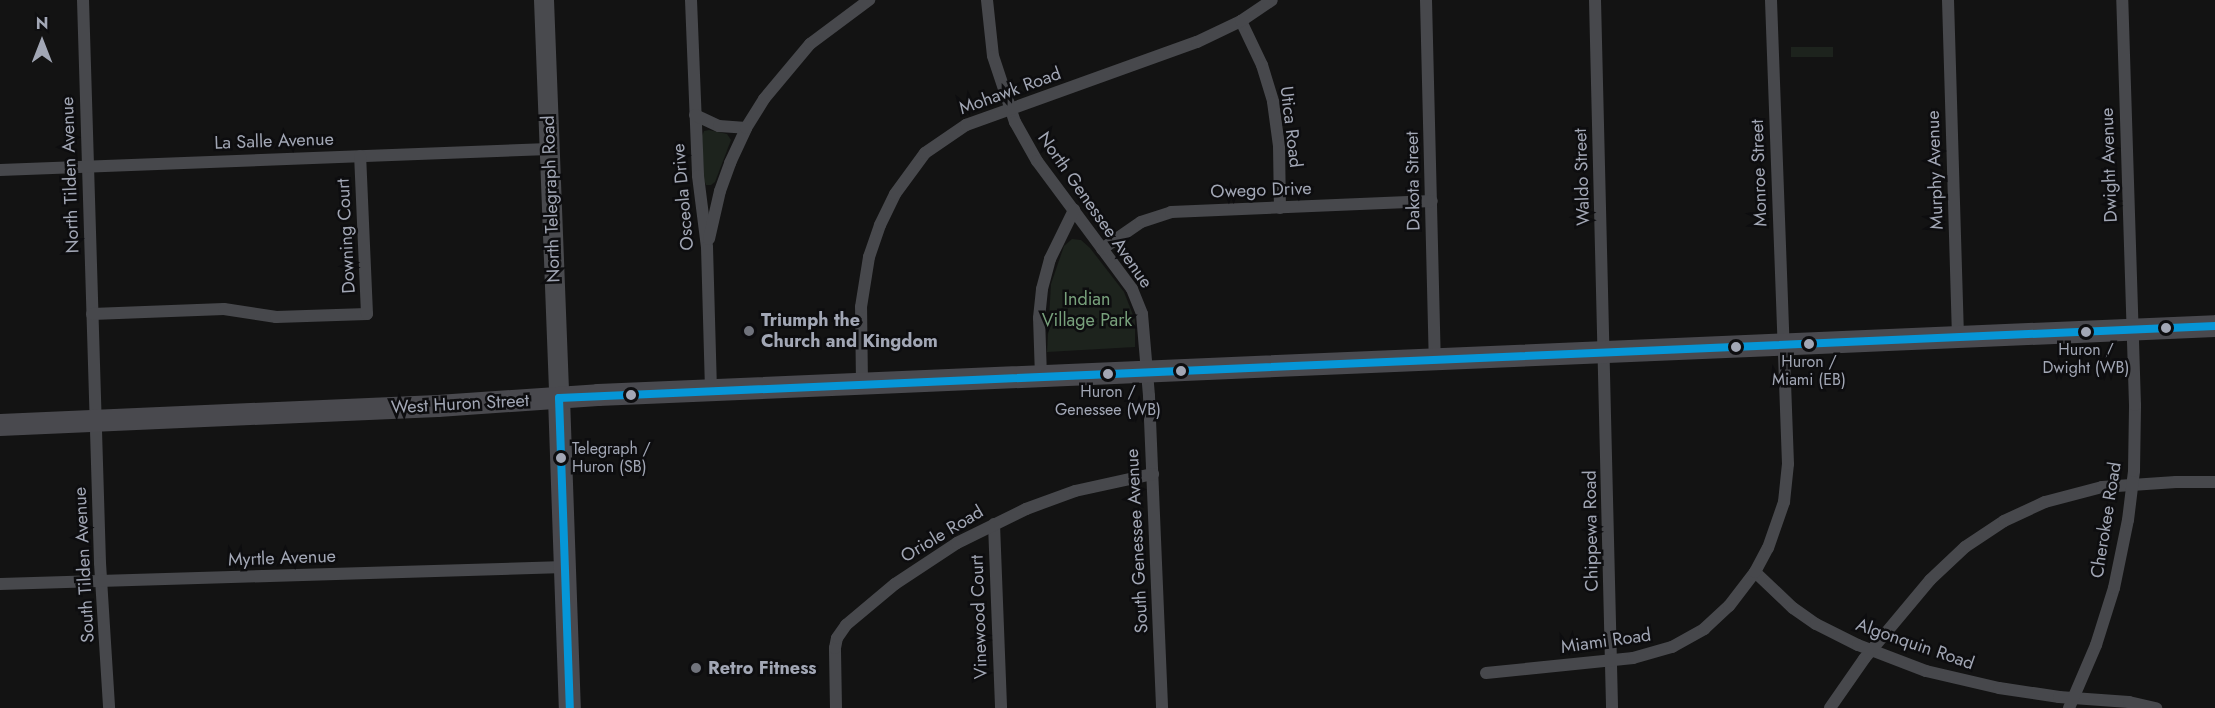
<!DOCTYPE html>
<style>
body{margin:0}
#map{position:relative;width:2215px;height:708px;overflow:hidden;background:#131313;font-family:Jost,sans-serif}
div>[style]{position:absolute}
.green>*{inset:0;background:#1d231d;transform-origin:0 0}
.street>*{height:12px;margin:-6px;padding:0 6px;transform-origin:6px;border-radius:6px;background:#47484c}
.primary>*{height:20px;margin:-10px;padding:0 10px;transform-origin:10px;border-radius:10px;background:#494a4e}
.highway>*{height:22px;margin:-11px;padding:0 11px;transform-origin:11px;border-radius:11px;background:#49494e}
.bus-1>*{height:8px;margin:-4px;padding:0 4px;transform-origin:4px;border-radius:4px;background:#0696d7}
.dots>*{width:16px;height:16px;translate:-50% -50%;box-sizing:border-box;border:3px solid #0d0d0f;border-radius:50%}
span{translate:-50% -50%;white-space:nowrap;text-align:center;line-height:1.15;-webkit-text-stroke:5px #0d0d0f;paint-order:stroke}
.bus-label{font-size:16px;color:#a2a7b5}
.left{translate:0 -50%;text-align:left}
.street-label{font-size:18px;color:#a2a7b5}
.park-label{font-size:18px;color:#78a17c}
.poi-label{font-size:18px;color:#a2a7b5;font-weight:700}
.north{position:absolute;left:12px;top:12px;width:60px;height:60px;-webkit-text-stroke:4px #0d0d0f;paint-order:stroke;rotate:0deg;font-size:16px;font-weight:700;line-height:24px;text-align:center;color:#a2a7b5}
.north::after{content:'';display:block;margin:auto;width:21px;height:27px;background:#a2a7b5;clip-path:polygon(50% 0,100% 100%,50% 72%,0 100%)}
</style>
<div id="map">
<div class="green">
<div style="left:1791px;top:47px;width:42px;height:10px"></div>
<div style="clip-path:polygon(709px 130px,727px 134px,731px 140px,715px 182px,711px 185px,706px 185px,704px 180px,702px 136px,704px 131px)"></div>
<div style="clip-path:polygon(1072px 239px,1081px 240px,1090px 248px,1124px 292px,1135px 320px,1135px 347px,1047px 352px,1051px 284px,1064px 246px)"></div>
</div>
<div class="street">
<div style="left:83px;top:0;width:563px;rotate:88.27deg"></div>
<div style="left:100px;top:563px;width:145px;rotate:86.4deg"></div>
<div style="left:691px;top:0;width:176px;rotate:87.7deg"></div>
<div style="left:698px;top:176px;width:72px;rotate:82.8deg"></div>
<div style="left:707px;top:247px;width:144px;rotate:88.4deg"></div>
<div style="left:987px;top:0;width:56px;rotate:83.9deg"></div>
<div style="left:993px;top:56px;width:70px;rotate:71.6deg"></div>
<div style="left:1015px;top:122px;width:45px;rotate:60.6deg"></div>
<div style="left:1037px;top:161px;width:159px;rotate:53.4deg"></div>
<div style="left:1132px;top:289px;width:27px;rotate:68deg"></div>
<div style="left:1142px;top:314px;width:82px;rotate:85.1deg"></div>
<div style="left:1149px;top:396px;width:312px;rotate:87.6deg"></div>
<div style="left:1426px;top:0;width:361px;rotate:88.6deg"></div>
<div style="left:1595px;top:0;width:708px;rotate:88.62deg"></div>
<div style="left:1948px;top:0;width:338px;rotate:88.3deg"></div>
<div style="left:1241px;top:21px;width:49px;rotate:64.5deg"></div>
<div style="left:1262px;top:65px;width:39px;rotate:73deg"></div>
<div style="left:1273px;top:102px;width:44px;rotate:82.2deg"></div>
<div style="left:1279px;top:146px;width:62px;rotate:89.1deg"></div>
<div style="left:695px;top:115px;width:26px;rotate:25deg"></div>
<div style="left:719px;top:126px;width:27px;rotate:4deg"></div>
<div style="left:0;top:170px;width:549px;rotate:-2.19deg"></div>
<div style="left:709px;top:239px;width:49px;rotate:-77.1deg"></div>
<div style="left:720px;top:191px;width:30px;rotate:-70deg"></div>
<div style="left:730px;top:163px;width:38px;rotate:-65deg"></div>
<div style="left:746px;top:128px;width:34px;rotate:-58deg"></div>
<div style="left:764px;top:99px;width:72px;rotate:-50.1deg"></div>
<div style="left:810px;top:44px;width:74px;rotate:-36.7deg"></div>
<div style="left:1102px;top:249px;width:47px;rotate:-34.7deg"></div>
<div style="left:1141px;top:222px;width:32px;rotate:-18deg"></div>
<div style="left:1171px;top:212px;width:261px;rotate:-2.4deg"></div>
<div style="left:92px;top:314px;width:132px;rotate:-2.2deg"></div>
<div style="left:224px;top:309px;width:53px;rotate:8.7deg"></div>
<div style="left:276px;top:317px;width:91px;rotate:-1.9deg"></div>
<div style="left:367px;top:314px;width:158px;rotate:-92.5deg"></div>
<div style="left:1041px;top:377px;width:59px;rotate:-91.9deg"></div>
<div style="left:1039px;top:318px;width:29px;rotate:-84deg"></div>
<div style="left:1042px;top:289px;width:31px;rotate:-75deg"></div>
<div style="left:1050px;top:259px;width:55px;rotate:-63.9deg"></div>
<div style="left:862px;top:385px;width:78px;rotate:-90.7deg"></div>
<div style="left:861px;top:307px;width:51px;rotate:-80.9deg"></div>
<div style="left:869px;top:257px;width:34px;rotate:-71deg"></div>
<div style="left:880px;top:225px;width:34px;rotate:-64deg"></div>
<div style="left:895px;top:194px;width:51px;rotate:-53.8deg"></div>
<div style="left:925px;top:153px;width:50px;rotate:-34.3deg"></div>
<div style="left:966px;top:125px;width:245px;rotate:-19.8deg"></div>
<div style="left:1197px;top:42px;width:49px;rotate:-25.5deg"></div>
<div style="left:1241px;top:21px;width:37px;rotate:-34deg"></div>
<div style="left:994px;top:524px;width:184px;rotate:87.8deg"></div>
<div style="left:1755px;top:572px;width:52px;rotate:43.5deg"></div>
<div style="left:1793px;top:608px;width:28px;rotate:35deg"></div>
<div style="left:1816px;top:624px;width:47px;rotate:26.6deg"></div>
<div style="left:1858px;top:645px;width:73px;rotate:20.9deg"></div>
<div style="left:1926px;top:671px;width:75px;rotate:13.1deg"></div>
<div style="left:1999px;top:688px;width:61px;rotate:8.5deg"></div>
<div style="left:2059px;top:697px;width:70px;rotate:4.1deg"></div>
<div style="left:2129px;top:702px;width:28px;rotate:13deg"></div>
<div style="left:0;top:584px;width:565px;rotate:-1.72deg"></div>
<div style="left:1486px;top:673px;width:148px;rotate:-5.8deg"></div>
<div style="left:1633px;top:658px;width:41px;rotate:-15.8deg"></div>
<div style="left:1672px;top:647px;width:37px;rotate:-29deg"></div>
<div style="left:1704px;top:629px;width:34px;rotate:-43deg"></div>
<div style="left:1729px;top:606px;width:43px;rotate:-52.6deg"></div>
<div style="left:1755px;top:572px;width:27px;rotate:-62deg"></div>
<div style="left:1768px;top:548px;width:49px;rotate:-70.8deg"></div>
<div style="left:1784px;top:502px;width:38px;rotate:-84deg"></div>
<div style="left:1788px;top:464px;width:464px;rotate:-92.1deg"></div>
<div style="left:836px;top:708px;width:60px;rotate:-91deg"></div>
<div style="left:835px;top:648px;width:10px;rotate:-79deg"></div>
<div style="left:837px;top:638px;width:16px;rotate:-55deg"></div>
<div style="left:846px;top:625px;width:64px;rotate:-39.9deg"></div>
<div style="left:895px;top:584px;width:74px;rotate:-33.5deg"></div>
<div style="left:957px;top:543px;width:77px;rotate:-26.2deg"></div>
<div style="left:1026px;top:509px;width:52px;rotate:-20.2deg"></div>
<div style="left:1075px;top:491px;width:80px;rotate:-12.3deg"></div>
<div style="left:1830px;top:708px;width:60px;rotate:-55.2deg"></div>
<div style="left:1864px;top:659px;width:103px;rotate:-50.1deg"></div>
<div style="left:1930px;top:580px;width:48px;rotate:-43.3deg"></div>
<div style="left:1965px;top:547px;width:47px;rotate:-33.7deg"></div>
<div style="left:2004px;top:521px;width:45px;rotate:-24.9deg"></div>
<div style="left:2045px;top:502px;width:59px;rotate:-14.7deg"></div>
<div style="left:2102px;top:487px;width:74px;rotate:-3.9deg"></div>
<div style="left:2176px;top:482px;width:39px"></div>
<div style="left:2069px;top:708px;width:69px;rotate:-66.8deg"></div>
<div style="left:2096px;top:645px;width:60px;rotate:-72.5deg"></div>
<div style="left:2114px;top:588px;width:69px;rotate:-78.4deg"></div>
<div style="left:2128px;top:520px;width:49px;rotate:-83deg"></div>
<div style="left:2134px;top:471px;width:66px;rotate:-89.1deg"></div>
<div style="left:2135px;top:405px;width:405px;rotate:-91.8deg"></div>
</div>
<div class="primary">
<div style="left:544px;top:0;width:398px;rotate:87.8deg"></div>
</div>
<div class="highway">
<div style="left:559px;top:398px;width:310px;rotate:88deg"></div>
<div style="left:0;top:425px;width:438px;rotate:-2.5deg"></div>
<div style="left:438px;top:406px;width:160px;rotate:-3.9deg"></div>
<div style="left:598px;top:395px;width:1618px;rotate:-2.44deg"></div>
</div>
<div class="bus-1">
<div style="left:559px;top:398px;width:1658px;rotate:-2.49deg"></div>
<div style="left:559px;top:398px;width:310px;rotate:88deg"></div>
</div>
<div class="dots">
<div style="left:2166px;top:328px;background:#a2a7b5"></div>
<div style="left:749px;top:331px;background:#70737c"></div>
<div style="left:2086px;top:332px;background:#a2a7b5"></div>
<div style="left:1809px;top:344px;background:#a2a7b5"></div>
<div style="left:1736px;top:347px;background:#a2a7b5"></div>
<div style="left:1181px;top:371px;background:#a2a7b5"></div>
<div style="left:1108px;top:374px;background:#a2a7b5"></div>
<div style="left:631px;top:395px;background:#a2a7b5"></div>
<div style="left:561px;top:458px;background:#a2a7b5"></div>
<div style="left:696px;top:668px;background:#70737c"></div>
</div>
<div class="bus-label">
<span style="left:2086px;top:359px">Huron /<br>Dwight (WB)</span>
<span style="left:1809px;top:371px">Huron /<br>Miami (EB)</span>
<span style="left:1108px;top:401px">Huron /<br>Genessee (WB)</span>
<span class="left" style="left:572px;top:458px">Telegraph /<br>Huron (SB)</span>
</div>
<div class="street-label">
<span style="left:1010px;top:91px;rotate:-20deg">Mohawk Road</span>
<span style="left:1291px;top:127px;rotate:83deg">Utica Road</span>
<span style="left:274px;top:141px;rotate:-2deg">La Salle Avenue</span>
<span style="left:2109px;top:165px;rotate:-92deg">Dwight Avenue</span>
<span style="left:1935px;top:170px;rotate:-92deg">Murphy Avenue</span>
<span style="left:1759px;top:173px;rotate:-92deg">Monroe Street</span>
<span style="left:70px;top:175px;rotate:-92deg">North Tilden Avenue</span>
<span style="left:1582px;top:177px;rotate:-92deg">Waldo Street</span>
<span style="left:1413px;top:181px;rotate:-91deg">Dakota Street</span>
<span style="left:1261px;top:190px;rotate:-2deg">Owego Drive</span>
<span style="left:683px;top:197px;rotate:-95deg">Osceola Drive</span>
<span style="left:551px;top:199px;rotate:-92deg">North Telegraph Road</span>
<span style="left:1095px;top:210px;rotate:55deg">North Genessee Avenue</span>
<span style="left:346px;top:236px;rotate:-93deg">Downing Court</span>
<span style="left:460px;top:404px;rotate:-3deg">West Huron Street</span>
<span style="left:2106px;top:520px;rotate:-81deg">Cherokee Road</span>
<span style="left:1591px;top:531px;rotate:-91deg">Chippewa Road</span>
<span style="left:942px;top:534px;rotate:-31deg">Oriole Road</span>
<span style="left:1137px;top:541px;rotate:-93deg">South Genessee Avenue</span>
<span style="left:282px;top:558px;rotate:-2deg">Myrtle Avenue</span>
<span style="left:84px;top:565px;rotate:-93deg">South Tilden Avenue</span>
<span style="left:979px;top:617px;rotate:-92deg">Vinewood Court</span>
<span style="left:1606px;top:641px;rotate:-8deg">Miami Road</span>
<span style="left:1915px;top:644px;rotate:19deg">Algonquin Road</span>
</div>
<div class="park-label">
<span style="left:1087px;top:310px">Indian<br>Village Park</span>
</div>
<div class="poi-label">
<span class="left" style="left:761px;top:331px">Triumph the<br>Church and Kingdom</span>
<span class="left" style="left:708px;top:668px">Retro Fitness</span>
</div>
<div class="north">N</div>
</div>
